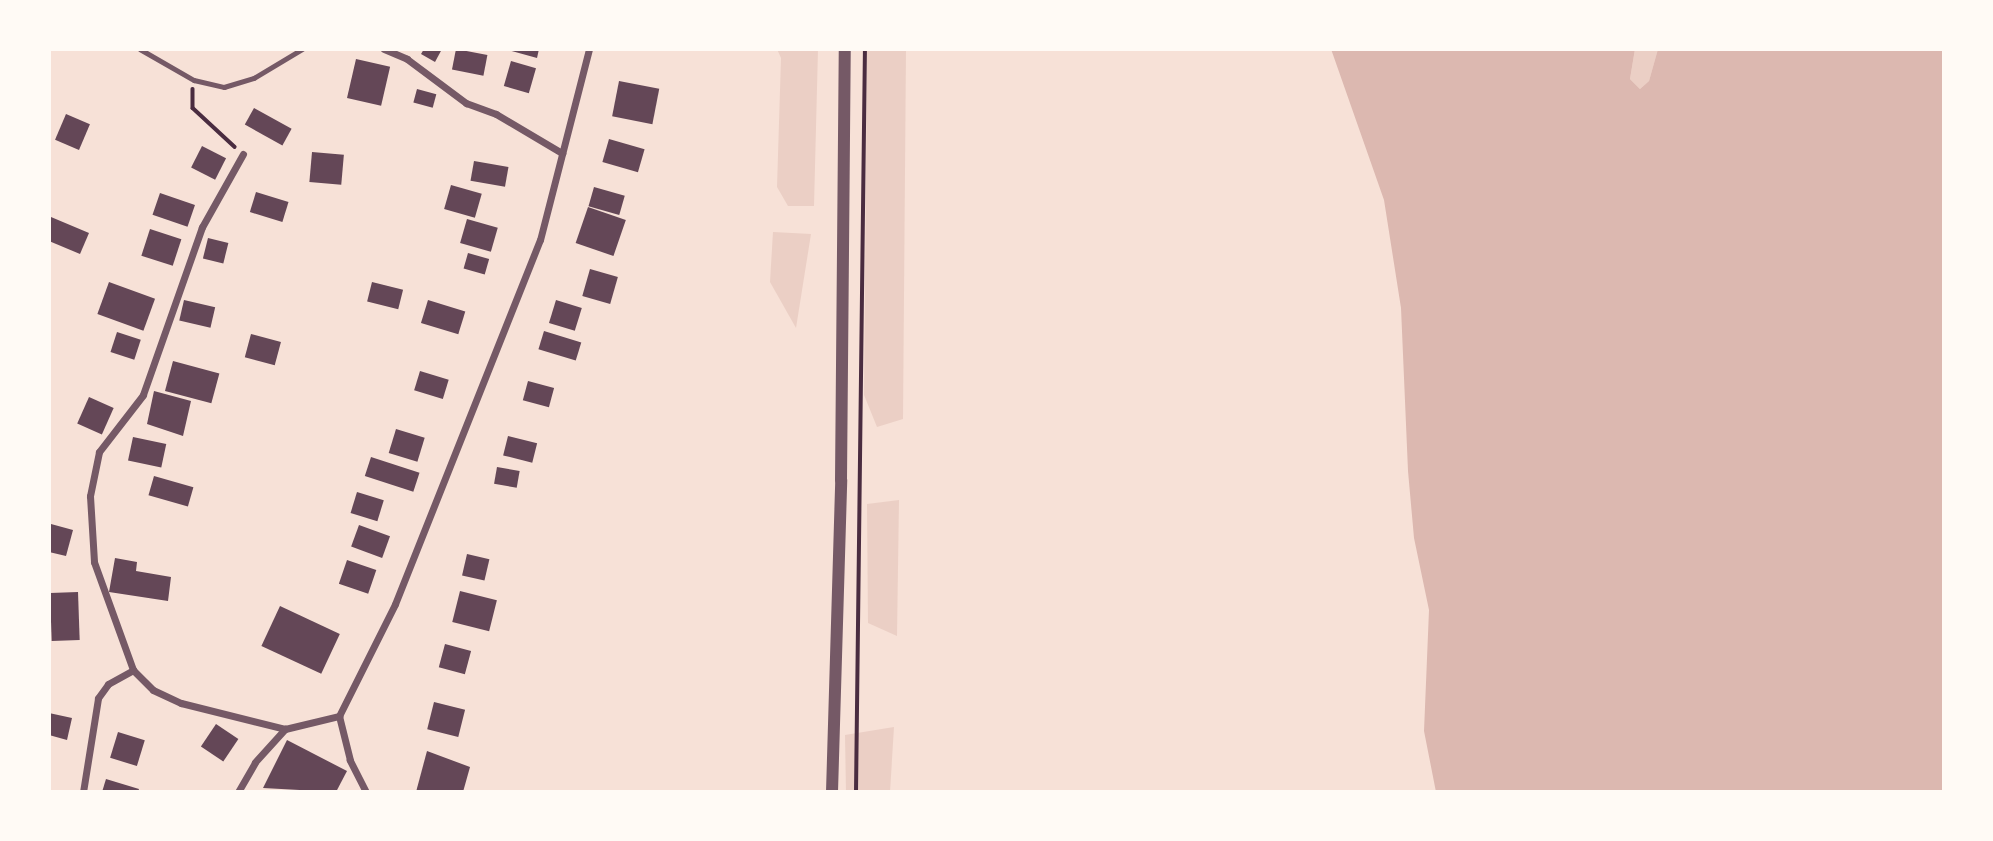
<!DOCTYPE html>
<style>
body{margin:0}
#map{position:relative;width:1993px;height:841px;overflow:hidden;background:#f7e1d7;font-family:"PT Sans",sans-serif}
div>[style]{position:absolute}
.green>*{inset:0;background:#ebcfc5}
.water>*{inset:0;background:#dcb8b0}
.building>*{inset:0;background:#644757;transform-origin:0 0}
.path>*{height:3.5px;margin:-1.75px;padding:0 1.75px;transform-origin:1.75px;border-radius:1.75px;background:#4a2c40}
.service>*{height:4.5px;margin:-2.25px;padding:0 2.25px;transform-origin:2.25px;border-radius:2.25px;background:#755966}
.minor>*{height:7px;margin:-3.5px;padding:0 3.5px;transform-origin:3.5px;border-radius:3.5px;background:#755966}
.tertiary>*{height:12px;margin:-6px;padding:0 6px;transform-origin:6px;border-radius:6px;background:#755966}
span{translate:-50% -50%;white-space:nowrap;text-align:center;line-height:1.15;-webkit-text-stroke:6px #fffaf5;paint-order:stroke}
.frame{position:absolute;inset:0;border:51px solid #fffaf5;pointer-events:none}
</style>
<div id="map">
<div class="green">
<div style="clip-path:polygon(777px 49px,818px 49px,814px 206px,788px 206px,777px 187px,781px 58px)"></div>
<div style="clip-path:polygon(867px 49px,906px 49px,903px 419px,877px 427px,864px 395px)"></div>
<div style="clip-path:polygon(1635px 49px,1658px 49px,1649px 81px,1640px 89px,1630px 79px)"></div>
<div style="clip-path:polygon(773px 232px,811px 234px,796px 328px,770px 282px)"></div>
<div style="clip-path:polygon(899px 500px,897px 636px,868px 623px,867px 504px)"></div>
<div style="clip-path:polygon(894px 727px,890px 792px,846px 792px,845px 735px)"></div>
</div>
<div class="water">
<div style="clip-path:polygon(1331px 49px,1635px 49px,1630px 79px,1640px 89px,1649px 81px,1658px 49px,1944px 49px,1944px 792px,1436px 792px,1424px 731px,1429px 610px,1414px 538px,1408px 471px,1401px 308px,1384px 200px)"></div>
</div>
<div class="building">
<div style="clip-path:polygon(424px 49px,442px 49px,435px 62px,421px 54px)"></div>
<div style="left:456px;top:49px;width:32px;height:21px;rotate:11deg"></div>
<div style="clip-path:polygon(504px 49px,539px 49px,537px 58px)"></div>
<div style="left:356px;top:59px;width:35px;height:40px;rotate:13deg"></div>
<div style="left:511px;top:61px;width:26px;height:26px;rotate:16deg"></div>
<div style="left:619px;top:81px;width:41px;height:36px;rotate:11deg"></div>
<div style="left:417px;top:89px;width:20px;height:14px;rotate:15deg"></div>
<div style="left:254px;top:108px;width:43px;height:19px;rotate:29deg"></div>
<div style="left:66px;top:114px;width:26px;height:28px;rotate:23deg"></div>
<div style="left:609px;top:139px;width:37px;height:24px;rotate:16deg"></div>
<div style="left:202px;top:146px;width:27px;height:24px;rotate:27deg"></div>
<div style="left:312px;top:152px;width:32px;height:30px;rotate:5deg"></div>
<div style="left:474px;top:161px;width:35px;height:20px;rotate:10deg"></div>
<div style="left:451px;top:185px;width:32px;height:25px;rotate:16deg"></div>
<div style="left:594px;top:187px;width:32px;height:20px;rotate:16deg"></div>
<div style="left:256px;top:192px;width:34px;height:21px;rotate:17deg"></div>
<div style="left:160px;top:193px;width:37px;height:23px;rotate:19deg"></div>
<div style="left:588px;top:207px;width:40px;height:38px;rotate:19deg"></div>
<div style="clip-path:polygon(51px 217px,89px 233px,80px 254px,49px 241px)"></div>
<div style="left:467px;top:219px;width:32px;height:25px;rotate:16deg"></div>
<div style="left:150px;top:229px;width:33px;height:28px;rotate:18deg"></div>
<div style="left:208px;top:238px;width:21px;height:21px;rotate:14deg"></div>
<div style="left:468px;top:253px;width:22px;height:16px;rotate:16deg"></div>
<div style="left:590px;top:269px;width:29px;height:28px;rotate:16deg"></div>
<div style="left:109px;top:282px;width:49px;height:34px;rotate:20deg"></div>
<div style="left:372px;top:282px;width:32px;height:20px;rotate:14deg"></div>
<div style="left:184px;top:300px;width:32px;height:21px;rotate:13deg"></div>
<div style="left:428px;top:300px;width:39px;height:24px;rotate:17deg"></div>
<div style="left:556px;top:300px;width:27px;height:24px;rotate:17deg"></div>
<div style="left:544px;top:331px;width:39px;height:19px;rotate:17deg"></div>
<div style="left:117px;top:332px;width:25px;height:21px;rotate:18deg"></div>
<div style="left:251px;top:334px;width:31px;height:24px;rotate:15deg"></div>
<div style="left:173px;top:361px;width:48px;height:31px;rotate:15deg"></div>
<div style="left:420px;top:371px;width:30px;height:20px;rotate:17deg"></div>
<div style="left:528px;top:381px;width:27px;height:20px;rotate:15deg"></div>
<div style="clip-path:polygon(154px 391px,191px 401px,183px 436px,147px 424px)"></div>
<div style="left:89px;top:397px;width:27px;height:29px;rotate:24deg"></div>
<div style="left:396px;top:429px;width:30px;height:25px;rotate:17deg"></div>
<div style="left:508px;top:436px;width:30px;height:20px;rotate:14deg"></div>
<div style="left:133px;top:437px;width:34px;height:24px;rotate:12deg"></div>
<div style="left:371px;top:457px;width:51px;height:20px;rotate:18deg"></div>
<div style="left:497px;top:467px;width:23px;height:17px;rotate:10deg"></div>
<div style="left:154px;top:476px;width:41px;height:20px;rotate:16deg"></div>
<div style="left:357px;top:492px;width:28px;height:22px;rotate:17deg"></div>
<div style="clip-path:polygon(51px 524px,73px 530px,66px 556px,49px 552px)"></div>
<div style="left:359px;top:525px;width:33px;height:23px;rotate:20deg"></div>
<div style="left:467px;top:554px;width:23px;height:22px;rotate:13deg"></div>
<div style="clip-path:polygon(115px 558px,137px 562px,136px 571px,171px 577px,168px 601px,109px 592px)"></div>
<div style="left:347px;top:560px;width:31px;height:25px;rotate:19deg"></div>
<div style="left:460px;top:591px;width:38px;height:32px;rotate:14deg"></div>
<div style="left:78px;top:592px;width:48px;height:28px;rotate:88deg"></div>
<div style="left:280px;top:606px;width:66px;height:44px;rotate:25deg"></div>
<div style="left:445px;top:644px;width:27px;height:24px;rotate:15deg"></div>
<div style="left:434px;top:702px;width:32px;height:28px;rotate:14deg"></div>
<div style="clip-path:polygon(49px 713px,72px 718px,67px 740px,49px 735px)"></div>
<div style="left:216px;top:724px;width:27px;height:27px;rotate:34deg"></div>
<div style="left:118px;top:732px;width:28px;height:27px;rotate:17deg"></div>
<div style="clip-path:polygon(287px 740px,347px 771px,336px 792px,263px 788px)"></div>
<div style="clip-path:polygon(427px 751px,470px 767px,463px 792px,416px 792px)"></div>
<div style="clip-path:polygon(106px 779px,139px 789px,138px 792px,102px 792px)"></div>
</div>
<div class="path">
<div style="left:193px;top:89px;width:19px;rotate:90deg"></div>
<div style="left:193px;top:108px;width:57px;rotate:42.9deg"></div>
<div style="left:856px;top:792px;width:743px;rotate:-89.31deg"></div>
</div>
<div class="service">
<div style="left:140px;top:49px;width:62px;rotate:29.9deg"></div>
<div style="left:194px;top:80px;width:31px;rotate:13deg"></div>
<div style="left:224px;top:87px;width:31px;rotate:-17deg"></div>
<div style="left:254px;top:78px;width:56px;rotate:-31.1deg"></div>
</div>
<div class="minor">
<div style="left:384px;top:49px;width:25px;rotate:23deg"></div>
<div style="left:407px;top:59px;width:74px;rotate:36.7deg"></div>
<div style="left:466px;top:103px;width:32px;rotate:20deg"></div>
<div style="left:496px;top:114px;width:77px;rotate:30.6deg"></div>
<div style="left:243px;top:154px;width:84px;rotate:119.3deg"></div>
<div style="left:202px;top:227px;width:178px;rotate:109.4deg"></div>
<div style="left:143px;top:395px;width:72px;rotate:127.7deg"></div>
<div style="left:99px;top:452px;width:45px;rotate:101.6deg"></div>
<div style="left:90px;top:496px;width:66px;rotate:86.5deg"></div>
<div style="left:94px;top:562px;width:115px;rotate:70.1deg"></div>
<div style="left:133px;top:670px;width:28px;rotate:45deg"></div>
<div style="left:153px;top:690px;width:31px;rotate:25deg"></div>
<div style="left:181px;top:703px;width:107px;rotate:14deg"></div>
<div style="left:83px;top:792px;width:95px;rotate:-80.9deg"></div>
<div style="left:98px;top:698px;width:17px;rotate:-54deg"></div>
<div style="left:108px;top:684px;width:29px;rotate:-29deg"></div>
<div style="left:238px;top:792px;width:34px;rotate:-60deg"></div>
<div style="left:255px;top:762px;width:45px;rotate:-47.7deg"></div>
<div style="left:285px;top:729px;width:56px;rotate:-13.5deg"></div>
<div style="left:366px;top:792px;width:36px;rotate:-117deg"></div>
<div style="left:350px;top:760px;width:45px;rotate:-104deg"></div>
<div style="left:339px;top:716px;width:125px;rotate:-63.4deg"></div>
<div style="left:395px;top:604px;width:392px;rotate:-68.3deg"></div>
<div style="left:540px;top:240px;width:197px;rotate:-75.6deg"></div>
</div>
<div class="tertiary">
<div style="left:832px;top:792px;width:312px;rotate:-88.3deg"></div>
<div style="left:841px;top:480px;width:431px;rotate:-89.5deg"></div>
</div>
<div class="frame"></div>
</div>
